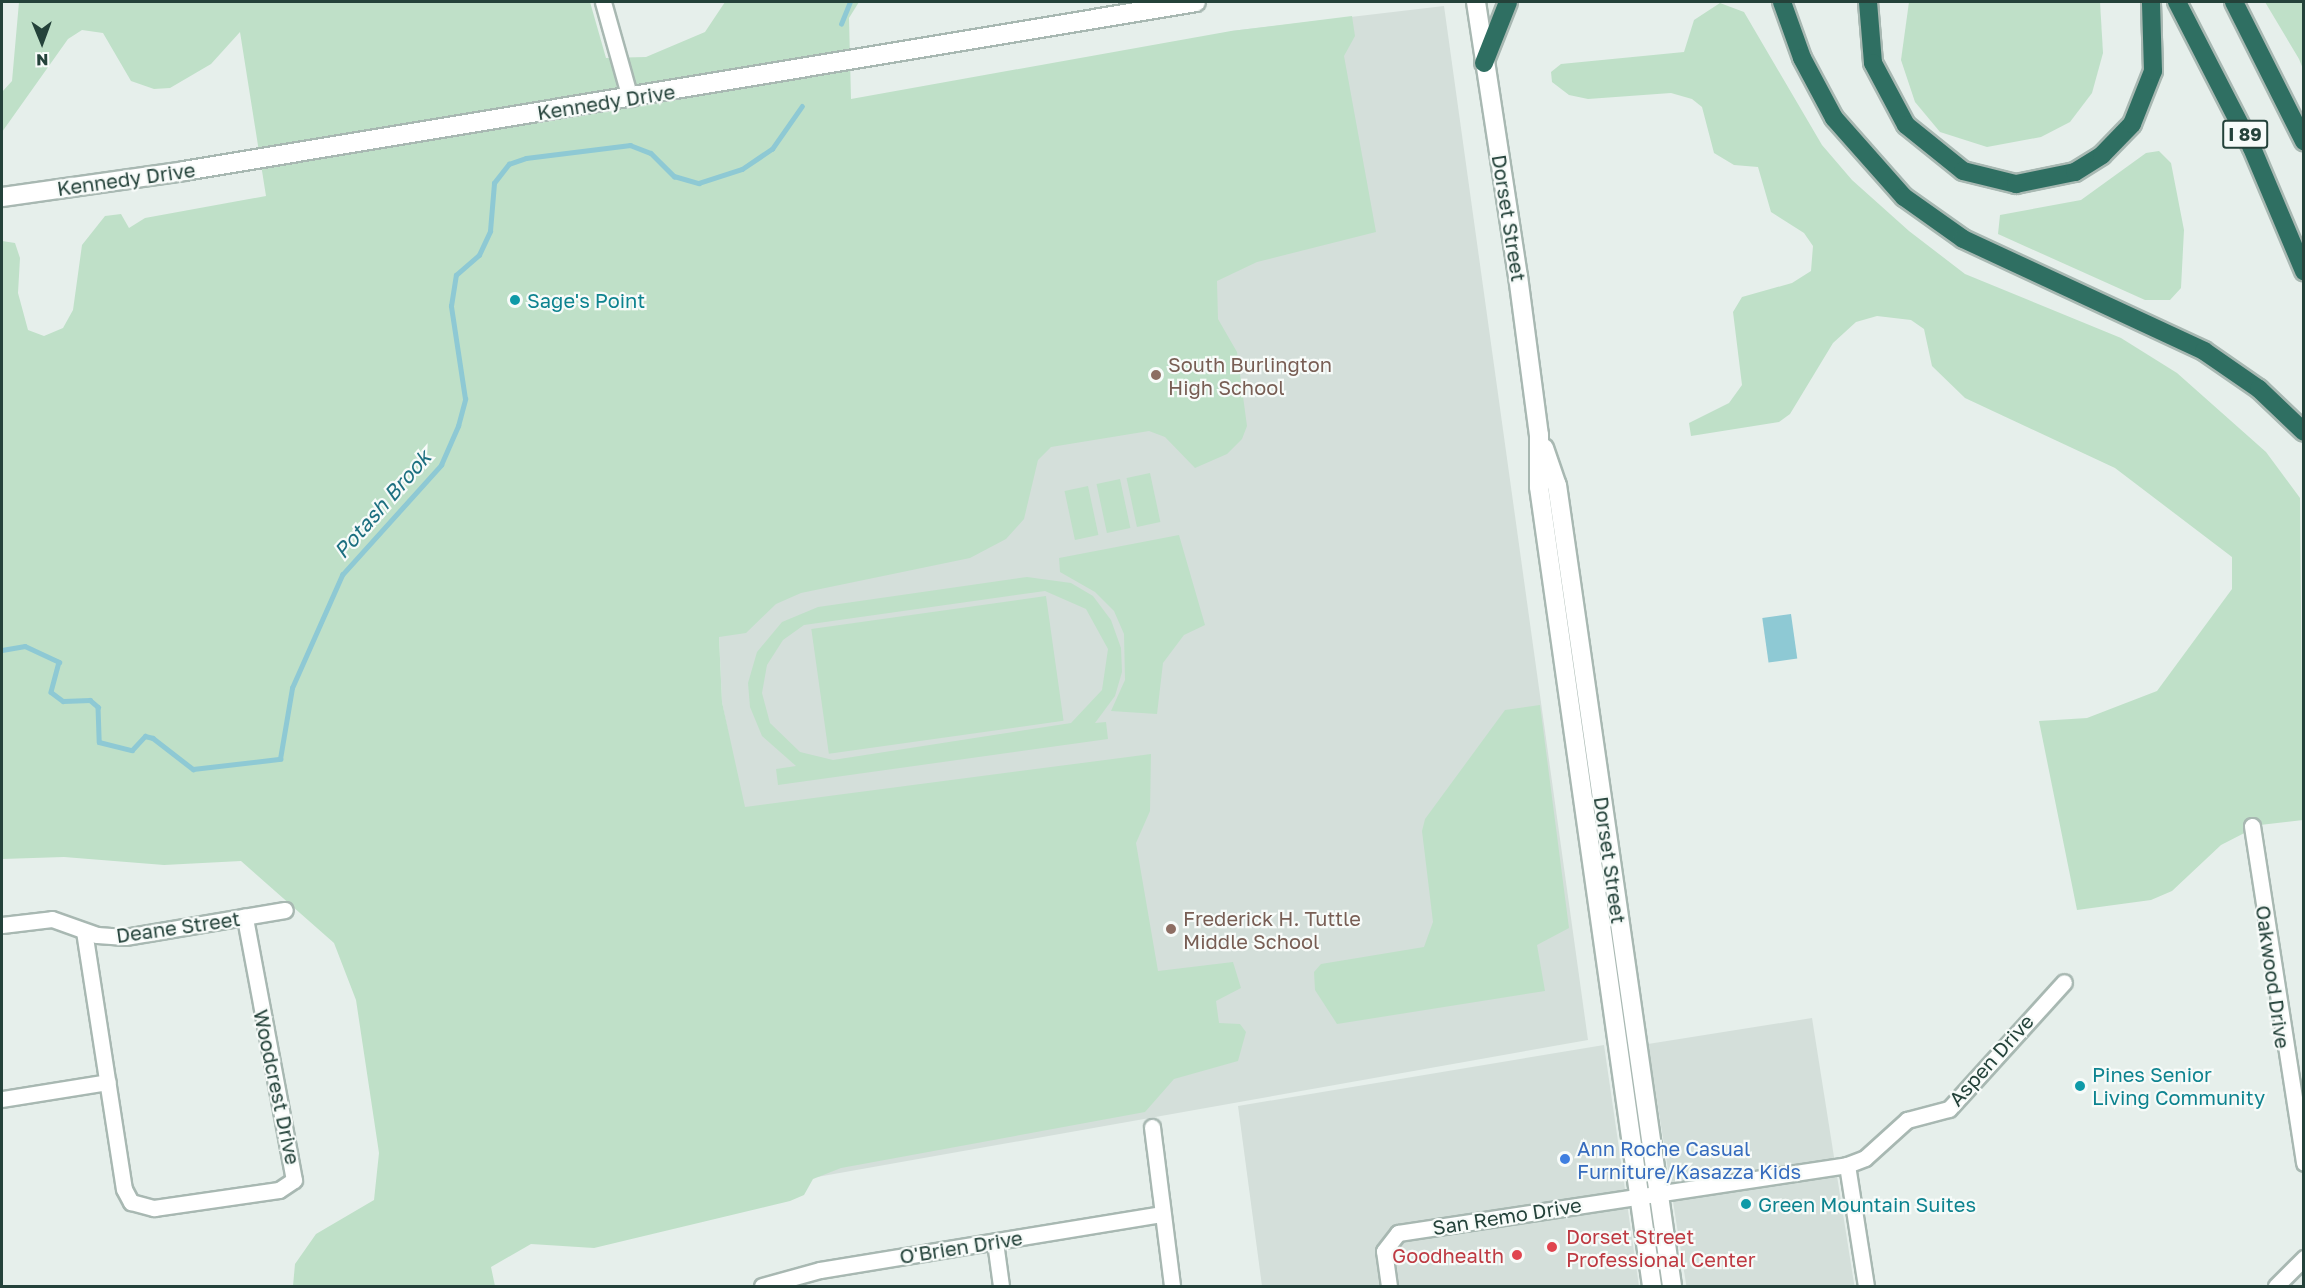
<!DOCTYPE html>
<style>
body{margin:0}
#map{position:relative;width:2305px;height:1288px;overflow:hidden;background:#e6efeb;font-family:"Golos Text",sans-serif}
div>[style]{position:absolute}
.built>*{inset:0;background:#d4dfda;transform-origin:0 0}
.green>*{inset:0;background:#bfe0c8;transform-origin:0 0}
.water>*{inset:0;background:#8ec9d4;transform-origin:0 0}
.stream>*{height:4.5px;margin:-2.25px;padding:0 2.25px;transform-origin:2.25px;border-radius:2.25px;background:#8ec9d4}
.roads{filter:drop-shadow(2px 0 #a8b8b2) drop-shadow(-2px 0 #a8b8b2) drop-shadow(0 2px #a8b8b2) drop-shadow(0 -2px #a8b8b2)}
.minor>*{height:15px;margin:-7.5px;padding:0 7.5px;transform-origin:7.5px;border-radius:7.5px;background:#fff}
.secondary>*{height:18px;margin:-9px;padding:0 9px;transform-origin:9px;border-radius:9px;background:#fff}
.motorway>*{height:18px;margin:-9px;padding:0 9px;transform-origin:9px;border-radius:9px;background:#2f6f62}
.dots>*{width:16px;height:16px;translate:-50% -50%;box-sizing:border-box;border:3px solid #f7fbf9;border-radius:50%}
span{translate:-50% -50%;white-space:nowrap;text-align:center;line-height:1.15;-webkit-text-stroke:4.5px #f7fbf9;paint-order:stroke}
.shield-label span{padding:2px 4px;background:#f7fbf9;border:2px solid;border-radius:4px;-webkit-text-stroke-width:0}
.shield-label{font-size:18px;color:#24423a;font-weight:700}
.street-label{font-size:20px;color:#24423a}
.culture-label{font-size:20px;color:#0d838f}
.left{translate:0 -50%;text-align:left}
.education-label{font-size:20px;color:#785e54}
.shop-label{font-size:20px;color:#366cbe}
.health-label{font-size:20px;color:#be3a42}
.right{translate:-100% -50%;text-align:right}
.water-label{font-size:21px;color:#1c6f80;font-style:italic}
.frame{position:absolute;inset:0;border:3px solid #24423a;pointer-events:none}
.north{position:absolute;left:12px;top:12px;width:60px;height:60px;-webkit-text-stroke:4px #f7fbf9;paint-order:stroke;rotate:179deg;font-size:16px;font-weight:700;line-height:24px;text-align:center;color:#24423a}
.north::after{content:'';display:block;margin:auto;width:21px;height:27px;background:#24423a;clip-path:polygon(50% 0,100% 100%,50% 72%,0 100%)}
</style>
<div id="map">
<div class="built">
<div style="clip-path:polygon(1444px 6px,1588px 1040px,817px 1177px,722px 702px,719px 636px,1231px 31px)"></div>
<div style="left:1812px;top:1018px;width:271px;height:166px;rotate:81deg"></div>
<div style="clip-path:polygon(1604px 1045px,1639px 1286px,1262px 1286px,1238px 1106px)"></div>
</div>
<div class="green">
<div style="clip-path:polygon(19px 2px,590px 2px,606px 58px,646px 57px,705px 32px,725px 2px,859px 2px,849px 18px,851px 99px,1231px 31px,1352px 16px,1355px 36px,1344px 56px,1376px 232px,1257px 262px,1217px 281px,1218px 319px,1237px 352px,1247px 426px,1242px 439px,1227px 454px,1195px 468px,1165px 437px,1149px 431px,1051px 447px,1038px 460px,1024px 519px,1006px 539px,970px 558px,801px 593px,776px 604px,746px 633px,719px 637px,722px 702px,745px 807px,1151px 754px,1150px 811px,1136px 843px,1158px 971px,1233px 962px,1241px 988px,1216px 1001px,1219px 1023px,1240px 1024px,1246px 1032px,1238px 1061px,1174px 1079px,1145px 1112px,841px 1168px,813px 1179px,804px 1195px,790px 1201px,594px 1248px,531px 1244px,491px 1267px,495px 1286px,293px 1286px,295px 1264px,316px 1234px,374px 1200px,379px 1153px,356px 1000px,334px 943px,241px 861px,164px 865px,64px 857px,2px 859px,2px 241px,15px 243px,20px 258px,18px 293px,28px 330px,44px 336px,63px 328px,73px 310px,82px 245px,105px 216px,121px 214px,129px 228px,145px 218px,266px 196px,240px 32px,211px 64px,170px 88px,154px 89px,131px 81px,103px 33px,82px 30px,68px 39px,2px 132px,2px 92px,12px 81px)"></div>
<div style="clip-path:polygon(1909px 2px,2100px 2px,2103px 53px,2092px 93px,2070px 122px,2041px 137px,1987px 147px,1940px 132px,1915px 102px,1901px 60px)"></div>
<div style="clip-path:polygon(2265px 2px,2303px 2px,2303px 69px,2299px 59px)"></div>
<div style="clip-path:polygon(1720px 3px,1744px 12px,1822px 145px,1852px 180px,1909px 231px,1965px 274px,2121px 338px,2177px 373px,2266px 452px,2300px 498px,2303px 820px,2260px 825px,2221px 845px,2172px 891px,2151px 900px,2077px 910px,2039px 721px,2087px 718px,2157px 691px,2232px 589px,2232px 557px,2115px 468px,1965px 398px,1932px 366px,1924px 329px,1911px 320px,1877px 316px,1856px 322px,1833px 343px,1790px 414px,1779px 422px,1691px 436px,1689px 423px,1729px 403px,1742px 385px,1733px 312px,1742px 297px,1792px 283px,1811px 271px,1813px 246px,1804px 233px,1771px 212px,1758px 167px,1734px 165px,1714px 153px,1702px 107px,1692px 99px,1671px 93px,1588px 99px,1569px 95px,1552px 82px,1551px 72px,1561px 64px,1684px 52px,1694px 20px)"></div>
<div style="clip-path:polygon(2159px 151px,2171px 163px,2184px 230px,2181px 288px,2170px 300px,2145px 300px,1998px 234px,2000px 215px,2081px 200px,2146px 153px)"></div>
<div style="left:1150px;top:473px;width:50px;height:24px;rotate:78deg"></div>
<div style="left:1120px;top:479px;width:50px;height:24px;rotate:78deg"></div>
<div style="left:1088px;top:486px;width:50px;height:24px;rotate:78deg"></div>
<div style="clip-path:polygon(1179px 535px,1205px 625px,1184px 635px,1163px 663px,1157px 714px,1111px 711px,1125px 680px,1124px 634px,1114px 611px,1095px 592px,1060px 572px,1059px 558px)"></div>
<div style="clip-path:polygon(evenodd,1027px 577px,1071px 583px,1093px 596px,1111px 620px,1121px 648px,1122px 672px,1115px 696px,1095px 723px,1106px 722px,1108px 739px,778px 785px,776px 769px,796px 766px,762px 736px,750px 707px,748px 683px,757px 652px,782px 622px,818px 607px,1027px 577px,1045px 591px,1086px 609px,1108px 649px,1102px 690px,1071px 723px,833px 760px,800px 752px,770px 723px,762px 693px,767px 665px,783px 640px,804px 625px,1045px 591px)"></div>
<div style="left:1046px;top:596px;width:126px;height:237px;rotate:82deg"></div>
<div style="clip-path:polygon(1540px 705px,1569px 928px,1537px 945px,1545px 991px,1337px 1024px,1315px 990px,1314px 972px,1321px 964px,1424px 947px,1433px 922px,1422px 831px,1425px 819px,1505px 710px)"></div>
</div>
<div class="water">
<div style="left:1791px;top:614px;width:45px;height:29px;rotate:82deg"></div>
</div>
<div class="stream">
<div style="left:841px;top:24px;width:24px;rotate:-68deg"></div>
<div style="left:2px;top:650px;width:23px;rotate:-10deg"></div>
<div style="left:25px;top:646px;width:38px;rotate:25deg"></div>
<div style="left:59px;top:662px;width:31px;rotate:105deg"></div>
<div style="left:51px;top:692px;width:15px;rotate:37deg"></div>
<div style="left:63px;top:701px;width:27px;rotate:-2deg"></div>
<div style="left:90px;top:700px;width:11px;rotate:41deg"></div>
<div style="left:98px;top:707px;width:35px;rotate:88deg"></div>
<div style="left:99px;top:742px;width:34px;rotate:14deg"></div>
<div style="left:132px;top:750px;width:19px;rotate:-47deg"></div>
<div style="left:145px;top:736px;width:8px;rotate:14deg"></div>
<div style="left:153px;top:738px;width:51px;rotate:37.8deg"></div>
<div style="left:193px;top:769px;width:88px;rotate:-6.6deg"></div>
<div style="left:280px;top:759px;width:72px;rotate:-80.4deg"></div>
<div style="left:292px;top:688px;width:124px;rotate:-66.1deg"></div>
<div style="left:342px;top:575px;width:148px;rotate:-48deg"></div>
<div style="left:441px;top:465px;width:43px;rotate:-66.4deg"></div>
<div style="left:458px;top:426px;width:28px;rotate:-75deg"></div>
<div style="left:465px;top:399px;width:94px;rotate:-98.6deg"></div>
<div style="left:451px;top:306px;width:31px;rotate:-81deg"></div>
<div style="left:456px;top:275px;width:30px;rotate:-41deg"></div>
<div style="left:479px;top:255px;width:26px;rotate:-65deg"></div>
<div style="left:490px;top:231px;width:48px;rotate:-85.2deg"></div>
<div style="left:494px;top:183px;width:24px;rotate:-52deg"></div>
<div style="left:509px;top:164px;width:18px;rotate:-19deg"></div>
<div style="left:526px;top:158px;width:105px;rotate:-7.1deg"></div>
<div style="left:630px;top:145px;width:22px;rotate:21deg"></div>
<div style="left:651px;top:153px;width:33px;rotate:45deg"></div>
<div style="left:674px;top:176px;width:26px;rotate:16deg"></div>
<div style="left:699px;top:183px;width:45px;rotate:-18deg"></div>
<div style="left:742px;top:169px;width:36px;rotate:-34deg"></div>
<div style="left:772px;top:149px;width:52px;rotate:-55.1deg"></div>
</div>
<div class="roads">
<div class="minor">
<div style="left:603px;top:2px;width:100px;rotate:74.3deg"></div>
<div style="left:2252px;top:826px;width:341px;rotate:81.2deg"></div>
<div style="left:2px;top:925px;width:50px;rotate:-6.8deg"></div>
<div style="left:52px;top:919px;width:48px;rotate:19.6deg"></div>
<div style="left:97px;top:935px;width:28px;rotate:4deg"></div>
<div style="left:125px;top:937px;width:162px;rotate:-9.6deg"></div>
<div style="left:84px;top:931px;width:261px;rotate:81.2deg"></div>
<div style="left:124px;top:1189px;width:15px;rotate:62deg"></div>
<div style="left:131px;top:1202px;width:24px;rotate:15deg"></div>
<div style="left:154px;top:1208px;width:126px;rotate:-8.2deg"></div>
<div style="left:279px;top:1190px;width:18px;rotate:-34deg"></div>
<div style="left:294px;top:1180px;width:268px;rotate:-100.6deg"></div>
<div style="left:2px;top:1099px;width:107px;rotate:-9.1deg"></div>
<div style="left:1152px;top:1127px;width:160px;rotate:82.8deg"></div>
<div style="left:1847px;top:1165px;width:122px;rotate:81.1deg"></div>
<div style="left:995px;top:1242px;width:44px;rotate:82.2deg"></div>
<div style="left:762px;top:1286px;width:60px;rotate:-15.4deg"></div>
<div style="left:820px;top:1270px;width:347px;rotate:-9.3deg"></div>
<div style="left:1389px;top:1286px;width:35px;rotate:-98deg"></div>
<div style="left:1384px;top:1251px;width:23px;rotate:-52deg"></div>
<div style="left:1398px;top:1233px;width:454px;rotate:-8.6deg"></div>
<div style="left:1847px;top:1165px;width:19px;rotate:-21deg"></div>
<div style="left:1865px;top:1158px;width:57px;rotate:-42.1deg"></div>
<div style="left:1907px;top:1120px;width:43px;rotate:-14.7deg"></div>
<div style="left:1949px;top:1109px;width:171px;rotate:-47.8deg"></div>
<div style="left:2276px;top:1286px;width:40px;rotate:-45deg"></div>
</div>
<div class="secondary">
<div style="left:1476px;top:2px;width:277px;rotate:81.3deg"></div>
<div style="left:1518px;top:276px;width:160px;rotate:82.5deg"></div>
<div style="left:1539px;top:435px;width:52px;rotate:90deg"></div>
<div style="left:1539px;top:487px;width:807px;rotate:81.95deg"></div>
<div style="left:2px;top:197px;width:184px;rotate:-8.1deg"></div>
<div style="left:184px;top:171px;width:1026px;rotate:-9.48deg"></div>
<div style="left:1544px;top:448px;width:39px;rotate:71deg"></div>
<div style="left:1557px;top:485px;width:809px;rotate:81.83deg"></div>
</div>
<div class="motorway">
<div style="left:1782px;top:2px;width:59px;rotate:70.3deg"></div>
<div style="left:1802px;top:58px;width:68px;rotate:61.9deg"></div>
<div style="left:1834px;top:118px;width:106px;rotate:48.5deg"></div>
<div style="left:1904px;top:197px;width:72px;rotate:35.4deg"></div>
<div style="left:1963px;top:239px;width:266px;rotate:24.9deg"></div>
<div style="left:2204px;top:351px;width:67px;rotate:34.6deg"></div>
<div style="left:2259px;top:389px;width:62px;rotate:43.7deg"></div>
<div style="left:1868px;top:2px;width:61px;rotate:85.3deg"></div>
<div style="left:1873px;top:63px;width:70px;rotate:62deg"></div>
<div style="left:1906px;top:125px;width:73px;rotate:38.9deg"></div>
<div style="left:1963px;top:171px;width:55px;rotate:13.8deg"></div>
<div style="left:2016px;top:184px;width:60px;rotate:-11.5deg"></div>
<div style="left:2075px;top:172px;width:32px;rotate:-32deg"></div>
<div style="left:2102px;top:155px;width:43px;rotate:-45.9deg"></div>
<div style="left:2132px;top:124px;width:57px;rotate:-68.4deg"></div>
<div style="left:2153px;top:71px;width:69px;rotate:-91.7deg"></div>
<div style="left:2177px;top:2px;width:164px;rotate:62.8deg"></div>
<div style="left:2252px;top:148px;width:134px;rotate:67.1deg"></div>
<div style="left:2234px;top:2px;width:156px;rotate:63.3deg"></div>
<div style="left:1484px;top:63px;width:66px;rotate:-68.5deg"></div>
</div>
</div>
<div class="dots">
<div style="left:515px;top:300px;background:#0f9aa8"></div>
<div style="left:1156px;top:375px;background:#8d6e63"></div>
<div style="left:1171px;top:929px;background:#8d6e63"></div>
<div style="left:2080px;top:1086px;background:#0f9aa8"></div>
<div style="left:1565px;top:1159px;background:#3f7fe0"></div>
<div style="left:1746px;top:1204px;background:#0f9aa8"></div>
<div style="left:1552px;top:1247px;background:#e0444e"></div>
<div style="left:1517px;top:1255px;background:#e0444e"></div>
</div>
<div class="shield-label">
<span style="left:2245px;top:134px">I 89</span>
</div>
<div class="street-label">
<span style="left:606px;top:102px;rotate:-9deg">Kennedy Drive</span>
<span style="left:126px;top:179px;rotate:-8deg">Kennedy Drive</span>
<span style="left:1509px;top:218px;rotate:81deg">Dorset Street</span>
<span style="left:1610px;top:860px;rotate:82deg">Dorset Street</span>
<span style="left:178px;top:927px;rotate:-8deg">Deane Street</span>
<span style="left:2273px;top:977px;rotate:82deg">Oakwood Drive</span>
<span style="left:1991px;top:1060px;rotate:-48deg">Aspen Drive</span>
<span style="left:277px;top:1087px;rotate:78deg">Woodcrest Drive</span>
<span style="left:1507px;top:1216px;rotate:-9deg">San Remo Drive</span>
<span style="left:961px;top:1247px;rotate:-9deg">O'Brien Drive</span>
</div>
<div class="culture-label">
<span class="left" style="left:527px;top:300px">Sage's Point</span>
<span class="left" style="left:2092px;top:1086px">Pines Senior<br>Living Community</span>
<span class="left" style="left:1758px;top:1204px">Green Mountain Suites</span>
</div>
<div class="education-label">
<span class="left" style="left:1168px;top:376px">South Burlington<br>High School</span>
<span class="left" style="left:1183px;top:930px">Frederick H. Tuttle<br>Middle School</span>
</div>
<div class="shop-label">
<span class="left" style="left:1577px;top:1160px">Ann Roche Casual<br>Furniture/Kasazza Kids</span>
</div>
<div class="health-label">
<span class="left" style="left:1566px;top:1248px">Dorset Street<br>Professional Center</span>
<span class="right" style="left:1504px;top:1255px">Goodhealth</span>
</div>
<div class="water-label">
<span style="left:382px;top:504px;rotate:-49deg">Potash Brook</span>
</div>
<div class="frame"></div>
<div class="north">N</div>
</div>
